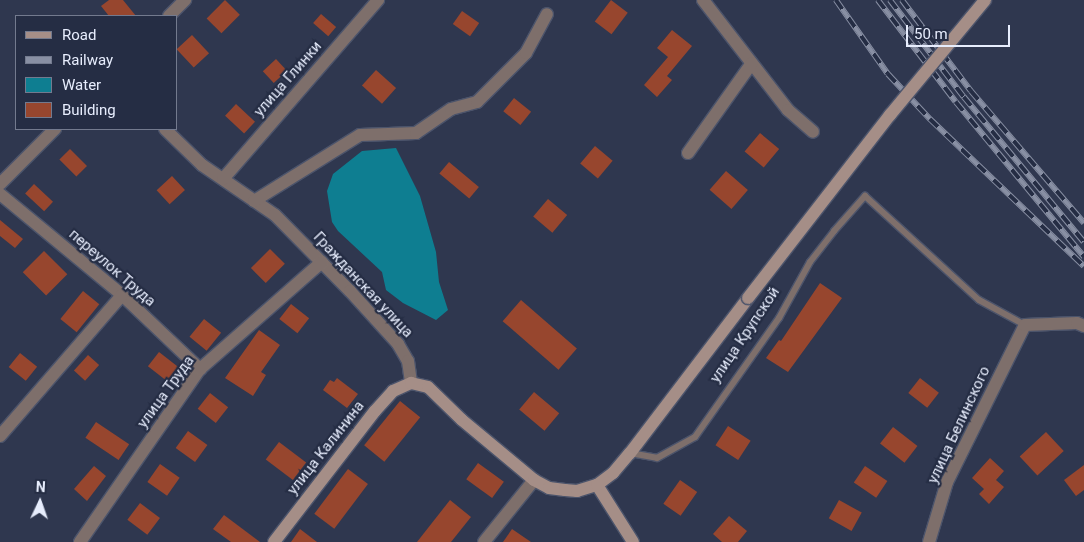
<!DOCTYPE html>
<meta charset="utf-8">
<style>
body{margin:0}
#map{position:relative;width:1084px;height:542px;overflow:hidden;background:#2f374f;font-family:Roboto,sans-serif}
div>[style]{position:absolute}
.water>*{inset:0;background:#0e7e91}
.building>*{inset:0;background:#97462e;transform-origin:0 0}
.roads{filter:drop-shadow(1px 0 #4c546b) drop-shadow(-1px 0 #4c546b) drop-shadow(0 1px #4c546b) drop-shadow(0 -1px #4c546b)}
.lane>*{height:6px;margin:-3px;padding:0 3px;transform-origin:3px;border-radius:3px;background:#7e6f6b}
.street>*{height:12px;margin:-6px;padding:0 6px;transform-origin:6px;border-radius:6px;background:#7e6f6b}
.secondary>*{height:12px;margin:-6px;padding:0 6px;transform-origin:6px;border-radius:6px;background:#a58e87}
.rail>*{height:5.5px;margin-top:-2.75px;transform-origin:0;background:repeating-linear-gradient(90deg,#252d44 0 11px,#888fa3 0 22px);box-sizing:border-box;border-block:1px solid #888fa3}
.bridges{filter:drop-shadow(1px 0 #4c546b) drop-shadow(-1px 0 #4c546b) drop-shadow(0 1px #4c546b) drop-shadow(0 -1px #4c546b)}
.secondary-bridge>*{height:12px;margin:-6px;padding:0 6px;transform-origin:6px;border-radius:6px;background:#a58e87}
span{translate:-50% -50%;white-space:nowrap;text-align:center;line-height:1.15;-webkit-text-stroke:4.5px #252d44;paint-order:stroke}
.street-label{font-size:15px;color:#e7edfd}
.legend{position:absolute;left:15px;top:15px;width:162px;height:115px;box-sizing:border-box;background:#252d44;border:1px solid #737a8e;margin:0;padding:6px 9px;list-style:none;font-size:15px;color:#e7edfd}
.legend li{display:flex;align-items:center;gap:10px;height:25px}
.legend b{width:25px;border:1px solid #737a8e}
.north{position:absolute;left:15px;top:477px;width:50px;height:50px;-webkit-text-stroke:4px #252d44;paint-order:stroke;rotate:3deg;font-size:14px;font-weight:700;line-height:20px;text-align:center;color:#e7edfd}
.north::after{content:'';display:block;margin:auto;width:18px;height:22px;background:#e7edfd;clip-path:polygon(50% 0,100% 100%,50% 72%,0 100%)}
.scale{position:absolute;left:906px;top:25px;width:104px;height:22px;box-sizing:border-box;border:2px solid #e7edfd;border-top:0;padding-left:6px;font-size:15px;line-height:18px;white-space:nowrap;color:#e7edfd;-webkit-text-stroke:4px #252d44;paint-order:stroke}
</style>
<div id="map">
<div class="water">
<div style="clip-path:polygon(396px 148px,420px 196px,436px 252px,439px 282px,448px 310px,436px 320px,403px 303px,386px 290px,382px 272px,338px 231px,332px 222px,327px 191px,333px 174px,362px 151px)"></div>
</div>
<div class="building">
<div style="clip-path:polygon(109px 0,123px 0,136px 16px,109px 16px,101px 6px)"></div>
<div style="left:225px;top:0;width:21px;height:26px;rotate:45deg"></div>
<div style="left:611px;top:0;width:21px;height:27px;rotate:37deg"></div>
<div style="left:462px;top:11px;width:21px;height:16px;rotate:35deg"></div>
<div style="left:321px;top:14px;width:20px;height:12px;rotate:41deg"></div>
<div style="clip-path:polygon(672px 30px,692px 46px,667px 76px,672px 80px,657px 97px,644px 85px,668px 57px,657px 48px)"></div>
<div style="left:192px;top:35px;width:25px;height:21px;rotate:47deg"></div>
<div style="left:276px;top:59px;width:16px;height:18px;rotate:47deg"></div>
<div style="left:376px;top:70px;width:27px;height:21px;rotate:42deg"></div>
<div style="left:514px;top:98px;width:22px;height:17px;rotate:39deg"></div>
<div style="left:236px;top:104px;width:26px;height:16px;rotate:43deg"></div>
<div style="left:760px;top:133px;width:25px;height:24px;rotate:40deg"></div>
<div style="left:595px;top:146px;width:23px;height:23px;rotate:40deg"></div>
<div style="left:70px;top:149px;width:24px;height:15px;rotate:45deg"></div>
<div style="left:449px;top:162px;width:39px;height:15px;rotate:40deg"></div>
<div style="left:726px;top:171px;width:29px;height:25px;rotate:41deg"></div>
<div style="left:172px;top:176px;width:19px;height:21px;rotate:47deg"></div>
<div style="left:34px;top:184px;width:26px;height:13px;rotate:43deg"></div>
<div style="left:548px;top:199px;width:25px;height:23px;rotate:40deg"></div>
<div style="clip-path:polygon(0 220px,23px 239px,15px 248px,0 236px)"></div>
<div style="left:270px;top:249px;width:21px;height:27px;rotate:45deg"></div>
<div style="left:44px;top:251px;width:33px;height:30px;rotate:45deg"></div>
<div style="clip-path:polygon(820px 283px,842px 298px,788px 372px,766px 358px,779px 340px,781px 341px)"></div>
<div style="left:83px;top:291px;width:21px;height:36px;rotate:39deg"></div>
<div style="left:521px;top:300px;width:74px;height:28px;rotate:41deg"></div>
<div style="left:291px;top:304px;width:23px;height:19px;rotate:38deg"></div>
<div style="left:204px;top:319px;width:22px;height:23px;rotate:39deg"></div>
<div style="clip-path:polygon(259px 330px,280px 345px,261px 372px,266px 375px,253px 396px,225px 378px)"></div>
<div style="left:159px;top:352px;width:24px;height:18px;rotate:38deg"></div>
<div style="left:20px;top:353px;width:22px;height:18px;rotate:39deg"></div>
<div style="left:88px;top:355px;width:15px;height:21px;rotate:42deg"></div>
<div style="clip-path:polygon(337px 378px,358px 394px,347px 408px,323px 390px,330px 380px,334px 382px)"></div>
<div style="left:920px;top:378px;width:24px;height:19px;rotate:38deg"></div>
<div style="left:534px;top:392px;width:33px;height:23px;rotate:40deg"></div>
<div style="left:210px;top:393px;width:23px;height:20px;rotate:38deg"></div>
<div style="left:400px;top:401px;width:26px;height:57px;rotate:39deg"></div>
<div style="left:96px;top:422px;width:40px;height:19px;rotate:34deg"></div>
<div style="left:728px;top:426px;width:27px;height:23px;rotate:33deg"></div>
<div style="left:893px;top:427px;width:31px;height:21px;rotate:38deg"></div>
<div style="left:188px;top:431px;width:24px;height:21px;rotate:36deg"></div>
<div style="left:1046px;top:432px;width:26px;height:36px;rotate:47deg"></div>
<div style="left:279px;top:442px;width:34px;height:22px;rotate:37deg"></div>
<div style="clip-path:polygon(990px 458px,1004px 471px,996px 480px,1004px 487px,989px 504px,979px 494px,984px 489px,972px 478px)"></div>
<div style="left:478px;top:463px;width:32px;height:20px;rotate:36deg"></div>
<div style="left:160px;top:464px;width:24px;height:22px;rotate:35deg"></div>
<div style="clip-path:polygon(1084px 465px,1084px 490px,1076px 496px,1064px 480px)"></div>
<div style="clip-path:polygon(94px 466px,106px 476px,87px 501px,74px 489px)"></div>
<div style="left:865px;top:466px;width:27px;height:20px;rotate:34deg"></div>
<div style="left:348px;top:469px;width:25px;height:56px;rotate:37deg"></div>
<div style="left:680px;top:480px;width:21px;height:29px;rotate:35deg"></div>
<div style="clip-path:polygon(450px 500px,471px 517px,451px 542px,417px 542px)"></div>
<div style="left:839px;top:500px;width:26px;height:21px;rotate:29deg"></div>
<div style="left:140px;top:503px;width:25px;height:21px;rotate:37deg"></div>
<div style="clip-path:polygon(224px 515px,260px 542px,231px 542px,213px 529px)"></div>
<div style="clip-path:polygon(729px 516px,747px 531px,738px 542px,722px 542px,713px 534px)"></div>
<div style="clip-path:polygon(300px 529px,317px 542px,291px 542px)"></div>
<div style="clip-path:polygon(512px 529px,531px 542px,503px 542px)"></div>
</div>
<div class="roads">
<div class="lane">
<div style="left:630px;top:453px;width:27px;rotate:10deg"></div>
<div style="left:657px;top:458px;width:43px;rotate:-28.9deg"></div>
<div style="left:695px;top:437px;width:146px;rotate:-54.8deg"></div>
<div style="left:779px;top:318px;width:64px;rotate:-61deg"></div>
<div style="left:810px;top:262px;width:39px;rotate:-52deg"></div>
<div style="left:834px;top:231px;width:47px;rotate:-48.5deg"></div>
<div style="left:865px;top:196px;width:154px;rotate:42.4deg"></div>
<div style="left:979px;top:300px;width:52px;rotate:28.5deg"></div>
</div>
<div class="street">
<div style="left:703px;top:0;width:139px;rotate:52.3deg"></div>
<div style="left:788px;top:110px;width:33px;rotate:41deg"></div>
<div style="left:169px;top:16px;width:23px;rotate:-45deg"></div>
<div style="left:165px;top:129px;width:52px;rotate:44.2deg"></div>
<div style="left:202px;top:165px;width:88px;rotate:34.4deg"></div>
<div style="left:275px;top:215px;width:107px;rotate:45.4deg"></div>
<div style="left:350px;top:291px;width:72px;rotate:47.8deg"></div>
<div style="left:398px;top:344px;width:20px;rotate:60deg"></div>
<div style="left:408px;top:361px;width:22px;rotate:82deg"></div>
<div style="left:688px;top:153px;width:110px;rotate:-54.6deg"></div>
<div style="left:223px;top:179px;width:237px;rotate:-49.1deg"></div>
<div style="left:0;top:184px;width:78px;rotate:-45deg"></div>
<div style="left:0;top:194px;width:158px;rotate:39.6deg"></div>
<div style="left:122px;top:295px;width:108px;rotate:43.5deg"></div>
<div style="left:254px;top:201px;width:125px;rotate:-31.9deg"></div>
<div style="left:360px;top:135px;width:56px;rotate:-2deg"></div>
<div style="left:416px;top:133px;width:42px;rotate:-34.4deg"></div>
<div style="left:451px;top:109px;width:27px;rotate:-15deg"></div>
<div style="left:477px;top:102px;width:69px;rotate:-45deg"></div>
<div style="left:526px;top:53px;width:44px;rotate:-61.7deg"></div>
<div style="left:0;top:436px;width:186px;rotate:-49.1deg"></div>
<div style="left:80px;top:542px;width:211px;rotate:-55.3deg"></div>
<div style="left:200px;top:369px;width:162px;rotate:-41.3deg"></div>
<div style="left:484px;top:542px;width:80px;rotate:-51.1deg"></div>
<div style="left:929px;top:542px;width:63px;rotate:-73.3deg"></div>
<div style="left:947px;top:482px;width:175px;rotate:-63.6deg"></div>
<div style="left:1025px;top:325px;width:52px;rotate:-2.2deg"></div>
<div style="left:1077px;top:323px;width:8px;rotate:23deg"></div>
</div>
<div class="secondary">
<div style="left:597px;top:485px;width:67px;rotate:57.7deg"></div>
<div style="left:274px;top:542px;width:165px;rotate:-52.4deg"></div>
<div style="left:375px;top:411px;width:27px;rotate:-48deg"></div>
<div style="left:393px;top:391px;width:20px;rotate:-24deg"></div>
<div style="left:411px;top:383px;width:17px;rotate:13deg"></div>
<div style="left:428px;top:387px;width:47px;rotate:44.1deg"></div>
<div style="left:462px;top:420px;width:94px;rotate:39.8deg"></div>
<div style="left:534px;top:480px;width:17px;rotate:28deg"></div>
<div style="left:549px;top:488px;width:16px;rotate:7deg"></div>
<div style="left:565px;top:490px;width:12px;rotate:5deg"></div>
<div style="left:577px;top:491px;width:21px;rotate:-17deg"></div>
<div style="left:597px;top:485px;width:20px;rotate:-37deg"></div>
<div style="left:613px;top:473px;width:26px;rotate:-50deg"></div>
<div style="left:630px;top:453px;width:195px;rotate:-52.7deg"></div>
</div>
</div>
<div class="rail">
<div style="left:836px;top:0;width:90px;rotate:54.9deg"></div>
<div style="left:888px;top:74px;width:62px;rotate:47deg"></div>
<div style="left:930px;top:119px;width:213px;rotate:43.7deg"></div>
<div style="left:878px;top:0;width:128px;rotate:52.6deg"></div>
<div style="left:956px;top:102px;width:201px;rotate:50.4deg"></div>
<div style="left:890px;top:0;width:122px;rotate:52.7deg"></div>
<div style="left:964px;top:97px;width:188px;rotate:50.4deg"></div>
<div style="left:902px;top:0;width:114px;rotate:52.8deg"></div>
<div style="left:971px;top:91px;width:174px;rotate:49.4deg"></div>
</div>
<div class="bridges">
<div class="secondary-bridge">
<div style="left:748px;top:298px;width:232px;rotate:-52.2deg"></div>
<div style="left:890px;top:115px;width:149px;rotate:-50.4deg"></div>
</div>
</div>
<div class="street-label">
<span style="left:288px;top:79px;rotate:-49deg">улица Глинки</span>
<span style="left:112px;top:268px;rotate:41deg">переулок Труда</span>
<span style="left:363px;top:285px;rotate:47deg">Гражданская улица</span>
<span style="left:745px;top:335px;rotate:-56deg">улица Крупской</span>
<span style="left:166px;top:392px;rotate:-54deg">улица Труда</span>
<span style="left:959px;top:425px;rotate:-65deg">улица Белинского</span>
<span style="left:326px;top:448px;rotate:-52deg">улица Калинина</span>
</div>
<ul class="legend">
<li><b style="height:6px;background:#a58e87"></b>Road</li>
<li><b style="height:6px;background:#888fa3"></b>Railway</li>
<li><b style="height:14px;background:#0e7e91"></b>Water</li>
<li><b style="height:14px;background:#97462e"></b>Building</li>
</ul>
<div class="north">N</div>
<div class="scale">50 m</div>
</div>
